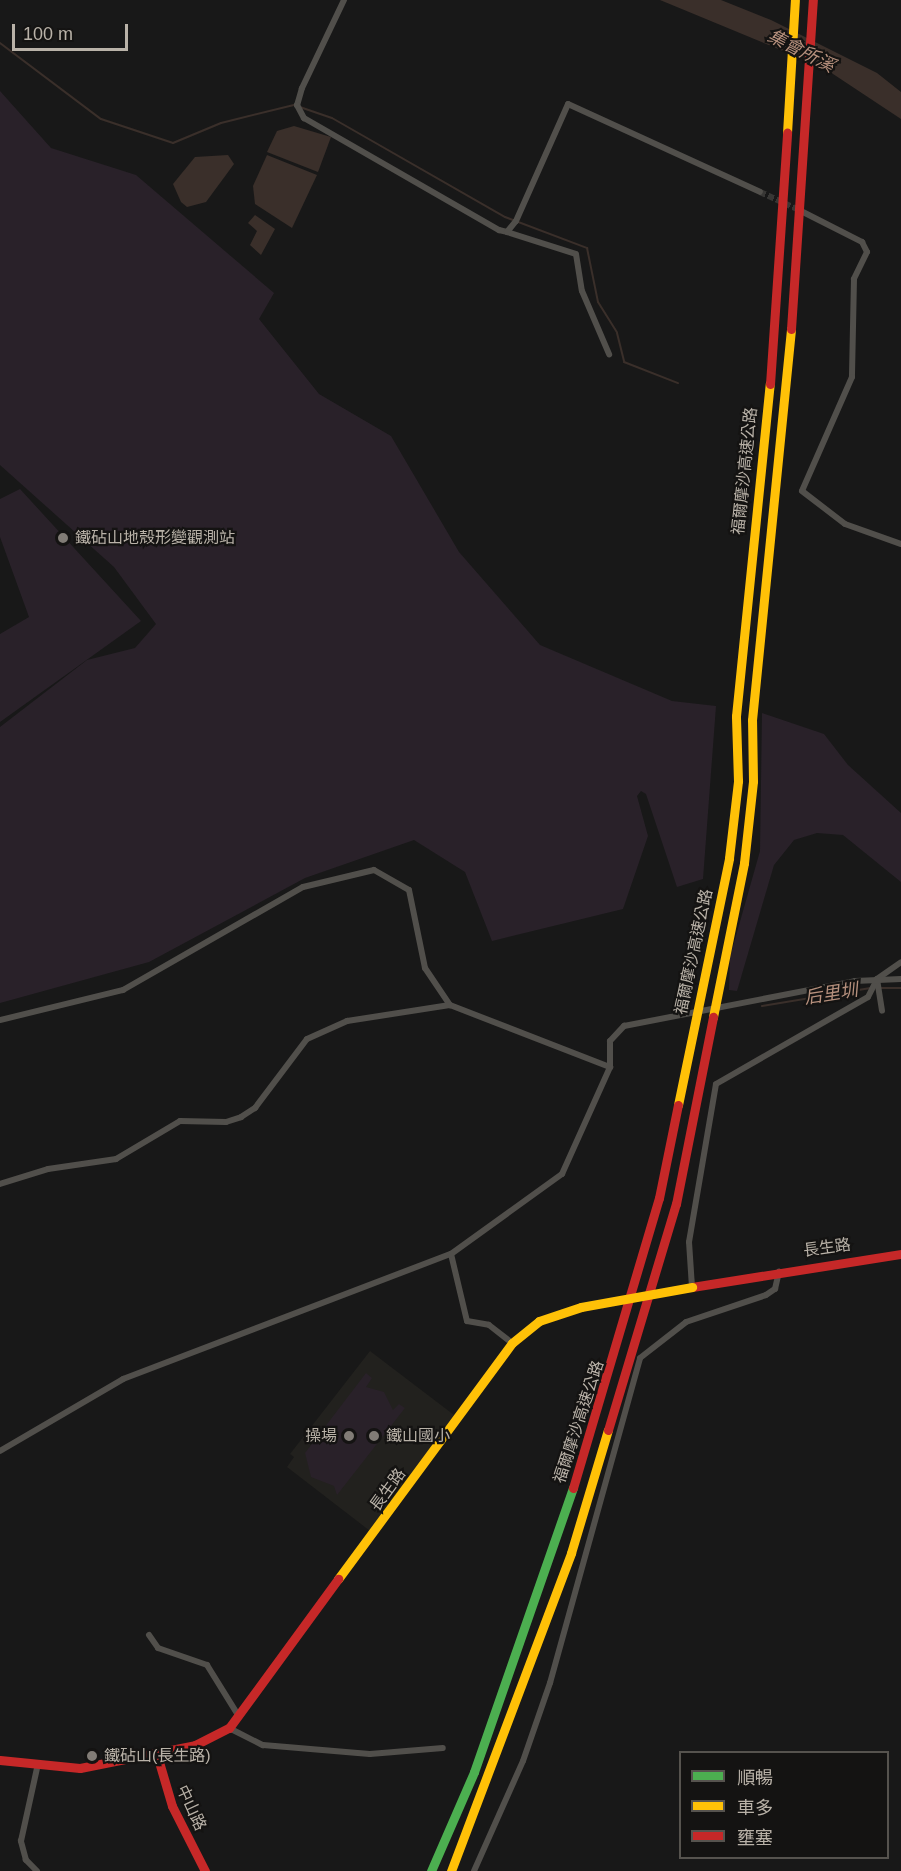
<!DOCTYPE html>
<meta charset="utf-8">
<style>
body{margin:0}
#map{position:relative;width:901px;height:1871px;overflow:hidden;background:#181818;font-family:Helvetica,"Noto Sans TC",sans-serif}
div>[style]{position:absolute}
.built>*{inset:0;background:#22211e}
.green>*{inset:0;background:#292129}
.water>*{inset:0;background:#3a2f2a}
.stream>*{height:2px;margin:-1px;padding:0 1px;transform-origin:1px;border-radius:1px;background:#3a2f2a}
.street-tunnel>*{height:6px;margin-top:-3px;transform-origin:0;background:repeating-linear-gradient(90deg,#383735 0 6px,transparent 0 9px)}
.street>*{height:6px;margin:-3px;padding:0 3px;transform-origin:3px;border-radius:3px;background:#514f4b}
.fast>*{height:9px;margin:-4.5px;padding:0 4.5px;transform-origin:4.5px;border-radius:4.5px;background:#4caf50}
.slow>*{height:9px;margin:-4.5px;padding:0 4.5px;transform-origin:4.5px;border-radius:4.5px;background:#ffc107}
.jam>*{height:9px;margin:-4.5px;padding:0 4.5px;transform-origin:4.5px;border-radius:4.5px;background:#c62828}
.slow-bridge>*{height:9px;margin:-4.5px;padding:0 4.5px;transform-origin:4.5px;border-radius:4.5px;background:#ffc107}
.jam-bridge>*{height:9px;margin:-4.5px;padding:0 4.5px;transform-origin:4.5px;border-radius:4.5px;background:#c62828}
.dots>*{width:16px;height:16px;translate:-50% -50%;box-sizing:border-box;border:3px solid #141312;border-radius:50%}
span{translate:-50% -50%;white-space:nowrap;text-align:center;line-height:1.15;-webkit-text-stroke:4.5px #141312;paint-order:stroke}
.street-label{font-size:16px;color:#b9b2a8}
.poi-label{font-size:16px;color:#b9b2a8}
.left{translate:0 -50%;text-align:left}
.right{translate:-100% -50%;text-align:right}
.water-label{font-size:18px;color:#b6907d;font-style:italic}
.legend{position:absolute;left:679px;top:1751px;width:210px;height:108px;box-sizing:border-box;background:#141312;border:2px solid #56534e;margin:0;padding:8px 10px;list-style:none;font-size:18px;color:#b9b2a8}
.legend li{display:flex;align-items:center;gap:12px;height:30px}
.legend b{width:30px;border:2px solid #56534e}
.scale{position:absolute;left:12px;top:24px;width:116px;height:27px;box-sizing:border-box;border:3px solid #b9b2a8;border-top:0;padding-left:8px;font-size:18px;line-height:21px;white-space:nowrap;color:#b9b2a8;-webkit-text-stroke:4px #141312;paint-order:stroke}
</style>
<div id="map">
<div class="built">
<div style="clip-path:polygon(370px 1351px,458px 1418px,370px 1531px,287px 1467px,294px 1457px,290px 1454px)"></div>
</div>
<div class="green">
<div style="clip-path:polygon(0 91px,51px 148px,136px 175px,274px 293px,259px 319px,319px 394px,391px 436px,459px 552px,540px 645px,672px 701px,716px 706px,703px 879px,677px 887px,646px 794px,641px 791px,637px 796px,648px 836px,623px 909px,492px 941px,465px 872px,414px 840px,305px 878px,149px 962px,0 1003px,0 727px,87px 660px,135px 648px,156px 624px,114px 567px,0 465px)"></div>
<div style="clip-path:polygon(20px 489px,141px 621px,0 722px,0 634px,29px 617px,0 537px,0 499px)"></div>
<div style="clip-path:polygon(762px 713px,824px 734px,848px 765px,901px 813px,901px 882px,843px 835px,817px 833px,794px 840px,774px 865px,737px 991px,729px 990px,730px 957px,760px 851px)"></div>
<div style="clip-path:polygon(366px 1373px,372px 1378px,366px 1387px,384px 1392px,393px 1410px,399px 1404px,405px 1408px,337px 1495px,334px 1486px,311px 1477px,305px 1453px)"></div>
</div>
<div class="water">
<div style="clip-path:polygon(660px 0,721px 0,771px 20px,877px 73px,901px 92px,901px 119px,824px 68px)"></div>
<div style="clip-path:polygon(294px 126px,331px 137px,318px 172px,267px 152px,277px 131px)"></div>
<div style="clip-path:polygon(228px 155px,234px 164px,206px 202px,187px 207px,181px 202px,173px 184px,195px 157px)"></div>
<div style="clip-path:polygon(267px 155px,317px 175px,292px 228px,255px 204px,253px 186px)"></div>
<div style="clip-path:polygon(255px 215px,275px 229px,261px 255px,250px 245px,257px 231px,248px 223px)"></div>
</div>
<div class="stream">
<div style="left:0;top:43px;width:126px;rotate:37deg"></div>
<div style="left:101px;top:119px;width:76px;rotate:18.4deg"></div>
<div style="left:173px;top:143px;width:52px;rotate:-22.6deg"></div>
<div style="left:221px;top:123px;width:75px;rotate:-13.9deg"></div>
<div style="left:294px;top:105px;width:40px;rotate:18.9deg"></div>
<div style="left:332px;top:118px;width:199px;rotate:29.8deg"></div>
<div style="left:505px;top:217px;width:88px;rotate:20.7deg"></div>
<div style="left:587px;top:248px;width:55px;rotate:78.5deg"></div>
<div style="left:598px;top:302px;width:36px;rotate:58deg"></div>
<div style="left:617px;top:333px;width:30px;rotate:76deg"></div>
<div style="left:624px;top:362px;width:58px;rotate:21.3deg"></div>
<div style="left:880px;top:988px;width:21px"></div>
<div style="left:762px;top:1006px;width:110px;rotate:-9.4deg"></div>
</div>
<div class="street-tunnel">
<div style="left:760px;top:192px;width:41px;rotate:24.7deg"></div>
</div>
<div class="street">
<div style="left:344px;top:0;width:98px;rotate:115.5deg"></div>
<div style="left:302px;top:88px;width:18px;rotate:106deg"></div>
<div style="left:297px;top:105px;width:15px;rotate:62deg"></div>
<div style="left:304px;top:118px;width:225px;rotate:29.9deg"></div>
<div style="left:499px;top:230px;width:8px;rotate:14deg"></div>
<div style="left:507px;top:232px;width:14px;rotate:-51deg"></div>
<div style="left:516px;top:221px;width:128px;rotate:-66deg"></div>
<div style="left:568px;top:104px;width:211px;rotate:24.6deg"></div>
<div style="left:799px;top:210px;width:71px;rotate:26.9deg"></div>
<div style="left:862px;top:242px;width:11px;rotate:63deg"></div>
<div style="left:867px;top:252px;width:30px;rotate:116deg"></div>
<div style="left:854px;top:279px;width:98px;rotate:91.2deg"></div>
<div style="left:852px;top:377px;width:124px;rotate:113.7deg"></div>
<div style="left:802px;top:491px;width:54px;rotate:37.5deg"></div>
<div style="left:845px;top:524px;width:59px;rotate:19.7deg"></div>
<div style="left:507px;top:232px;width:72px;rotate:17.7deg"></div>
<div style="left:576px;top:254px;width:37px;rotate:81deg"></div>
<div style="left:582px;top:291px;width:69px;rotate:66.8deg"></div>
<div style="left:877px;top:979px;width:32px;rotate:81deg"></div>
<div style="left:0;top:1020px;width:127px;rotate:-13.7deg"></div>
<div style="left:123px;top:990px;width:207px;rotate:-29.8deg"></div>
<div style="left:303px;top:887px;width:73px;rotate:-13.5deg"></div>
<div style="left:374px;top:870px;width:40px;rotate:29.7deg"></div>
<div style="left:409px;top:890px;width:80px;rotate:78.4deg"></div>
<div style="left:425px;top:968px;width:45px;rotate:56deg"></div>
<div style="left:450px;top:1005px;width:172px;rotate:21.2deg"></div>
<div style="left:0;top:1184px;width:50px;rotate:-17.4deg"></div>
<div style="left:48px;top:1169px;width:69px;rotate:-8.4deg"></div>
<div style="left:116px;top:1159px;width:74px;rotate:-30.7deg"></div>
<div style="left:180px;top:1121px;width:46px;rotate:1.2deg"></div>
<div style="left:226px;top:1122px;width:16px;rotate:-18deg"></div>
<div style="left:241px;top:1117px;width:17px;rotate:-33deg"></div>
<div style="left:255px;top:1108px;width:86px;rotate:-53deg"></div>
<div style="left:307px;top:1039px;width:44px;rotate:-24.2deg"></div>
<div style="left:347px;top:1021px;width:104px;rotate:-8.8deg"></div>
<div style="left:451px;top:1254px;width:69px;rotate:76.6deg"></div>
<div style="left:467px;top:1321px;width:22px;rotate:10deg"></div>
<div style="left:489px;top:1325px;width:29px;rotate:38deg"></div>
<div style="left:692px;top:1287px;width:45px;rotate:-93.8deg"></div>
<div style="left:689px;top:1242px;width:160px;rotate:-80.3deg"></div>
<div style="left:716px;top:1084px;width:175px;rotate:-29.8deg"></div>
<div style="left:868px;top:997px;width:20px;rotate:-63deg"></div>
<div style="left:877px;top:979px;width:29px;rotate:-35deg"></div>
<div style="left:0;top:1451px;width:143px;rotate:-30.3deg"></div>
<div style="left:123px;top:1379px;width:351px;rotate:-20.9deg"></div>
<div style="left:451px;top:1254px;width:137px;rotate:-35.8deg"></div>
<div style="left:562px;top:1174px;width:117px;rotate:-65.8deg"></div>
<div style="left:610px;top:1067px;width:26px;rotate:-90deg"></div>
<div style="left:610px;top:1041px;width:21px;rotate:-47deg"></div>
<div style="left:624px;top:1026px;width:235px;rotate:-11deg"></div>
<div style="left:855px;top:981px;width:46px;rotate:-2.5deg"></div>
<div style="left:149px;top:1635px;width:16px;rotate:55deg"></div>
<div style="left:158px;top:1648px;width:52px;rotate:19.1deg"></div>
<div style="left:207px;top:1665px;width:59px;rotate:58.2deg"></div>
<div style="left:229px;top:1728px;width:38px;rotate:27deg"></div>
<div style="left:263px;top:1745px;width:107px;rotate:4.8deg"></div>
<div style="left:370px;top:1754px;width:73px;rotate:-4.7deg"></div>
<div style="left:37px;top:1871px;width:16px;rotate:-135deg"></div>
<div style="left:26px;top:1860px;width:20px;rotate:-105deg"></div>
<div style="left:21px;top:1841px;width:75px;rotate:-77.6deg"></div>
<div style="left:474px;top:1871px;width:120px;rotate:-66deg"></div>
<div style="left:523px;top:1761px;width:83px;rotate:-70.9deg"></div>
<div style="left:550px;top:1683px;width:337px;rotate:-74.5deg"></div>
<div style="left:640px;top:1358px;width:58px;rotate:-38deg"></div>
<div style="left:686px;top:1322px;width:84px;rotate:-18.6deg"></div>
<div style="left:766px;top:1295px;width:11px;rotate:-34deg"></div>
<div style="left:775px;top:1289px;width:18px;rotate:-77deg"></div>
</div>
<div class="fast">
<div style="left:431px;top:1871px;width:108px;rotate:-66.5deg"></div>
<div style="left:474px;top:1772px;width:301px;rotate:-70.8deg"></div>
</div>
<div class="slow">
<div style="left:713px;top:1017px;width:157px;rotate:-78.6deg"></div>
<div style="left:744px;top:863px;width:82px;rotate:-83.7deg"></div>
<div style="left:753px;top:781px;width:61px;rotate:-90.9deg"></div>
<div style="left:678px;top:1105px;width:252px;rotate:-78.3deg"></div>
<div style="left:729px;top:858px;width:78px;rotate:-83.3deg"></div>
<div style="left:738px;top:781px;width:65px;rotate:-91.8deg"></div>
<div style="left:338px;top:1579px;width:293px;rotate:-53.6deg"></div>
<div style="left:512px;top:1343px;width:35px;rotate:-39deg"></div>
<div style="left:539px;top:1321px;width:44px;rotate:-18.4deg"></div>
<div style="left:451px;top:1871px;width:340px;rotate:-69.3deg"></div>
<div style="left:571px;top:1553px;width:128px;rotate:-73.3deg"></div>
</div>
<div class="jam">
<div style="left:692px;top:1287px;width:212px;rotate:-9deg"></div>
<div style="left:608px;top:1430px;width:236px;rotate:-73.3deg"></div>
<div style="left:676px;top:1204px;width:191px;rotate:-78.8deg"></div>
<div style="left:573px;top:1488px;width:302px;rotate:-73.5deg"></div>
<div style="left:659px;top:1198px;width:95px;rotate:-78.5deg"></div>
<div style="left:157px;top:1755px;width:53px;rotate:73.6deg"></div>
<div style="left:172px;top:1806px;width:73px;rotate:63.1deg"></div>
<div style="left:0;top:1760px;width:80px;rotate:5.7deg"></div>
<div style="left:80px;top:1768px;width:117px;rotate:-11.3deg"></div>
<div style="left:195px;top:1745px;width:38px;rotate:-27deg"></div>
<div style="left:229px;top:1728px;width:185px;rotate:-53.8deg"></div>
</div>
<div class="slow-bridge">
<div style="left:787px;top:133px;width:133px;rotate:-86.6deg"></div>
<div style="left:736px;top:716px;width:334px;rotate:-84.2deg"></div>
<div style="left:752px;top:720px;width:393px;rotate:-84.3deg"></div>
<div style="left:581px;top:1307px;width:113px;rotate:-10.2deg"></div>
</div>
<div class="jam-bridge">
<div style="left:791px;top:329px;width:330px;rotate:-86.2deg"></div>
<div style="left:770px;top:384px;width:252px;rotate:-86.1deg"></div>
</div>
<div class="dots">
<div style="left:63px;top:538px;background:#817c76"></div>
<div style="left:349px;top:1436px;background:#817c76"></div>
<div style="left:374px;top:1436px;background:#817c76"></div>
<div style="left:92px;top:1756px;background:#817c76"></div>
</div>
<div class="street-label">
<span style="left:745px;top:471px;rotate:-84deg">福爾摩沙高速公路</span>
<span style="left:694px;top:952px;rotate:-78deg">福爾摩沙高速公路</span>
<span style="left:827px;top:1248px;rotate:-8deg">長生路</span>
<span style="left:579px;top:1422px;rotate:-72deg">福爾摩沙高速公路</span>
<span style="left:388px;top:1490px;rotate:-54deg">長生路</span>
<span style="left:191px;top:1808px;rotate:65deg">中山路</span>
</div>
<div class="poi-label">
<span class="left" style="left:75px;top:538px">鐵砧山地殼形變觀測站</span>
<span class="right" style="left:337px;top:1436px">操場</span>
<span class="left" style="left:386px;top:1436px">鐵山國小</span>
<span class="left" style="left:104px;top:1756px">鐵砧山(長生路)</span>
</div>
<div class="water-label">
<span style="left:801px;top:51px;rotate:27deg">集會所溪</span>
<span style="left:831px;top:994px;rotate:-9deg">后里圳</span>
</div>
<ul class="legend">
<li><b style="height:8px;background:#4caf50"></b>順暢</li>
<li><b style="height:8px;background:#ffc107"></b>車多</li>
<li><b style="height:8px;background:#c62828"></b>壅塞</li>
</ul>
<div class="scale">100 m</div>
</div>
